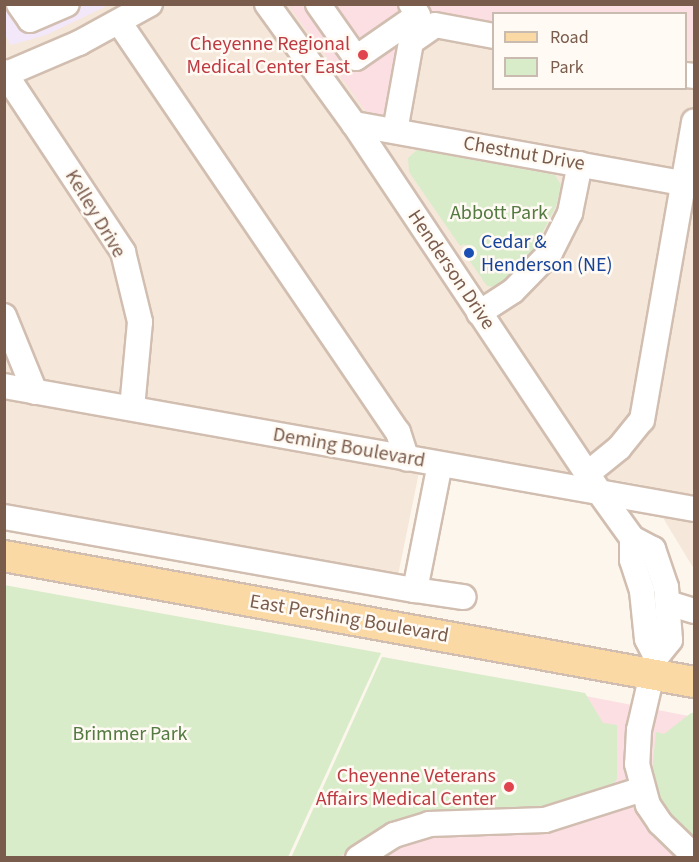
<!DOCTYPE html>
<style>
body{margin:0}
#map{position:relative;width:699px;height:862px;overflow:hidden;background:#fdf6ec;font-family:"Source Sans 3",sans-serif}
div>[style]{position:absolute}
.residential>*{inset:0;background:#f5e8da}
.education>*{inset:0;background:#f3e8fa}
.medical>*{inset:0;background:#fbdfe3}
.green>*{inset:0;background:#d8ecc9}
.roads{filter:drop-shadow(2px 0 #d1beb0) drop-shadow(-2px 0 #d1beb0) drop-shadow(0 2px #d1beb0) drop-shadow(0 -2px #d1beb0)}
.minor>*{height:24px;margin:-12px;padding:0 12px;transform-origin:12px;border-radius:12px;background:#fff}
.major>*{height:30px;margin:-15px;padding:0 15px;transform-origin:15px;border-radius:15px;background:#fbd9a5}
.dots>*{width:16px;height:16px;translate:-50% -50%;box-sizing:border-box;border:3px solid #fffaf3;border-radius:50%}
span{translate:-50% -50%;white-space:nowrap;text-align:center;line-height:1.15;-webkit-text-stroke:5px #fffaf3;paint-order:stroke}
.health-label{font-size:20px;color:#be3a42}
.right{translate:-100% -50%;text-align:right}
.street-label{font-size:20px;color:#7a5c4d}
.park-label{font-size:20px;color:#537a41}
.transit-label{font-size:20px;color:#164399}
.left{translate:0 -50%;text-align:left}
.frame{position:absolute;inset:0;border:6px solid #7a5c4d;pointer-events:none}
.legend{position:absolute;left:492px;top:12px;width:195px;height:78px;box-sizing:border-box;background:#fffaf3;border:2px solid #cabbb1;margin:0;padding:8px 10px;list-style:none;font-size:18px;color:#7a5c4d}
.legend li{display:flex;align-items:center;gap:12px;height:30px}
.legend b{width:30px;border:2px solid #cabbb1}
</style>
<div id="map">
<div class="residential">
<div style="clip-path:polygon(evenodd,4px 5px,694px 5px,694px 569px,643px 485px,424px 448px,393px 600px,5px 530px,4px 5px,494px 14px,686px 14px,686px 88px,494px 88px,494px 14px)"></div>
</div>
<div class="education">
<div style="clip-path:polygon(4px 5px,109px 5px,46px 35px,11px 45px,5px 35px)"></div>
</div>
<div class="medical">
<div style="clip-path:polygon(288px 5px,694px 5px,694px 30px,687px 70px,686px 14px,494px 14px,493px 29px,404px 41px,389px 117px,366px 111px)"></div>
<div style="clip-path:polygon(383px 657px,694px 717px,694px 857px,292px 858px)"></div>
</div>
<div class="green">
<div style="clip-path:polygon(417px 150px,555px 175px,561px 185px,556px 206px,533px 251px,496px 287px,487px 286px,467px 257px,471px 254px,464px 244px,460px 246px,409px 172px,408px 158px)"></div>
<div style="clip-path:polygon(4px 585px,381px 653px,288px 857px,5px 857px)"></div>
<div style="clip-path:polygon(382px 657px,585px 693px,603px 723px,617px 725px,617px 779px,609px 790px,535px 811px,445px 812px,396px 822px,361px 839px,340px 857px,291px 858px)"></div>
<div style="clip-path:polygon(691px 713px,694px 713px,694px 842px,670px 821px,660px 804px,652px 771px,656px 732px,664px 734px)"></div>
</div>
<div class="roads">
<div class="minor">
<div style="left:19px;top:4px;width:19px;rotate:55deg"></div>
<div style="left:30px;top:20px;width:40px;rotate:-23.4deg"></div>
<div style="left:267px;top:4px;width:148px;rotate:54.1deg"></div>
<div style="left:354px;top:124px;width:442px;rotate:56.3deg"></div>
<div style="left:599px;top:492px;width:57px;rotate:54.3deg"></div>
<div style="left:632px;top:538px;width:24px;rotate:28deg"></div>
<div style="left:653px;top:549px;width:40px;rotate:71.1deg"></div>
<div style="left:666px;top:587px;width:53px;rotate:85.7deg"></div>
<div style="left:670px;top:640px;width:22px;rotate:129deg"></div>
<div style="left:656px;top:657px;width:75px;rotate:103.1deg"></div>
<div style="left:639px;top:730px;width:34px;rotate:93deg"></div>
<div style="left:637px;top:764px;width:42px;rotate:75deg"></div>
<div style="left:648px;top:805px;width:22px;rotate:56deg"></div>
<div style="left:660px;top:823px;width:47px;rotate:44.1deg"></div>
<div style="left:318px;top:4px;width:66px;rotate:54.9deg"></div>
<div style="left:356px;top:58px;width:75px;rotate:-34.7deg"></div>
<div style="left:418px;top:15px;width:13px;rotate:-122deg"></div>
<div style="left:119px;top:22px;width:496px;rotate:55.8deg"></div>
<div style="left:398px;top:432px;width:28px;rotate:72deg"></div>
<div style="left:4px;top:72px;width:216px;rotate:56.5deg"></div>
<div style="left:123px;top:252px;width:72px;rotate:76.3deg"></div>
<div style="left:140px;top:322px;width:86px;rotate:95.3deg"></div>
<div style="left:4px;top:75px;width:82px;rotate:-23.1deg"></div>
<div style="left:79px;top:43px;width:81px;rotate:-28.8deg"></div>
<div style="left:686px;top:75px;width:8px;rotate:7deg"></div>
<div style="left:354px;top:124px;width:345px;rotate:10.2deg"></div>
<div style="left:395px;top:131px;width:90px;rotate:-79.8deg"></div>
<div style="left:411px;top:42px;width:29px;rotate:-35deg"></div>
<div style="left:435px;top:25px;width:60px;rotate:10.6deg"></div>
<div style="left:479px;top:313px;width:40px;rotate:-32.9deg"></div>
<div style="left:513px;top:291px;width:53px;rotate:-45.8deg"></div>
<div style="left:550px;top:253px;width:45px;rotate:-63.4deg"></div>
<div style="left:570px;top:213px;width:50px;rotate:-78.5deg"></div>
<div style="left:4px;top:316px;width:82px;rotate:67.8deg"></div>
<div style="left:4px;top:386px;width:701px;rotate:10.11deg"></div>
<div style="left:587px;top:474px;width:41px;rotate:-39.1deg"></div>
<div style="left:619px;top:448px;width:36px;rotate:-51deg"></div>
<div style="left:642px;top:420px;width:303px;rotate:-80.1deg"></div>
<div style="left:4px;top:517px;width:417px;rotate:10.1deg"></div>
<div style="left:415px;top:590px;width:128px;rotate:-78.8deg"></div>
<div style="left:632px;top:538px;width:22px;rotate:90deg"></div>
<div style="left:632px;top:560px;width:33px;rotate:72deg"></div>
<div style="left:642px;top:591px;width:48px;rotate:84.1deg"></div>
<div style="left:647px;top:639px;width:20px;rotate:63deg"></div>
<div style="left:415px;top:590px;width:49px;rotate:8.3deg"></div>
<div style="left:668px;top:603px;width:27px;rotate:17deg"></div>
<div style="left:358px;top:858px;width:43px;rotate:-32.6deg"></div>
<div style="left:394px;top:835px;width:37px;rotate:-17deg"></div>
<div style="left:429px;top:824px;width:116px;rotate:-2deg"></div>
<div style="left:545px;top:820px;width:103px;rotate:-17.6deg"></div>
</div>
<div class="major">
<div style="left:4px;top:556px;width:701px;rotate:10.35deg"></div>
</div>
</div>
<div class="dots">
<div style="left:363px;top:55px;background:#e0444e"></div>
<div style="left:469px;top:253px;background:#1a4fb4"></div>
<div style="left:509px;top:787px;background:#e0444e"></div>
</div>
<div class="health-label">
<span class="right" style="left:350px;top:56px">Cheyenne Regional<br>Medical Center East</span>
<span class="right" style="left:496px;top:788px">Cheyenne Veterans<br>Affairs Medical Center</span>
</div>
<div class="street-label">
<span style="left:524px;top:154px;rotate:10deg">Chestnut Drive</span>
<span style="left:95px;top:214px;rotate:59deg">Kelley Drive</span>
<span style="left:451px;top:270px;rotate:56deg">Henderson Drive</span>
<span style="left:349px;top:448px;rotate:10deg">Deming Boulevard</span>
<span style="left:349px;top:619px;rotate:10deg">East Pershing Boulevard</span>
</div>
<div class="park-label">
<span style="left:499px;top:213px">Abbott Park</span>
<span style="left:130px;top:734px">Brimmer Park</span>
</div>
<div class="transit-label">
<span class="left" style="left:481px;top:254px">Cedar &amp;<br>Henderson (NE)</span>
</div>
<div class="frame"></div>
<ul class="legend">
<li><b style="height:8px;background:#fbd9a5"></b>Road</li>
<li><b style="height:16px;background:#d8ecc9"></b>Park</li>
</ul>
</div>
